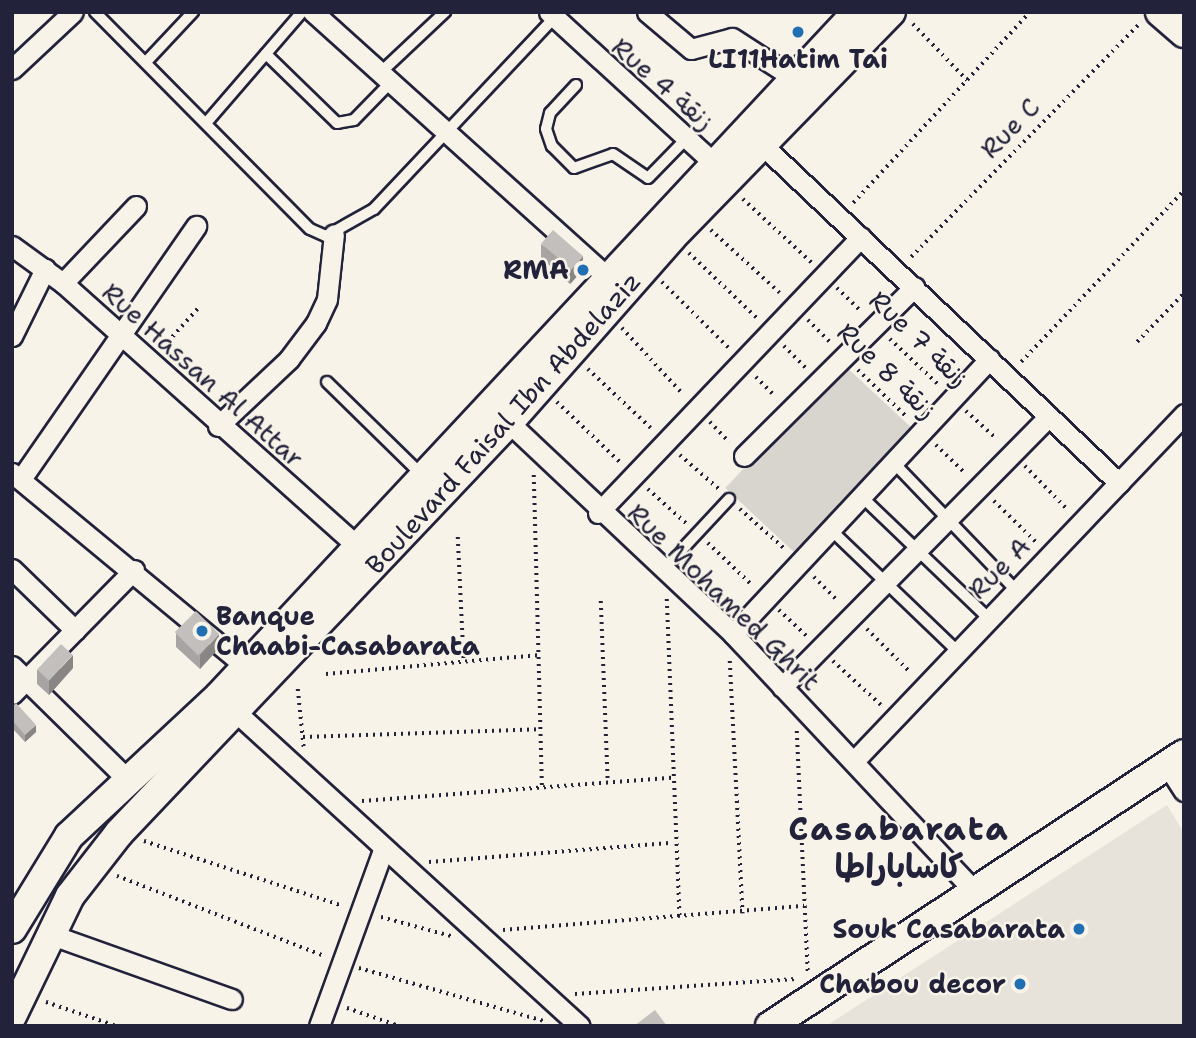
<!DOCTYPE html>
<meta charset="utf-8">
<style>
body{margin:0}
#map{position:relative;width:1196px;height:1038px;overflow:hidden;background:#f7f3e8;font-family:"Shantell Sans","Playpen Sans Arabic",sans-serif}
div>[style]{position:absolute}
.built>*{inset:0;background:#e7e3db}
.green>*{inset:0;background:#d8d5cf;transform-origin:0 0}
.path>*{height:3.5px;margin-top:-1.75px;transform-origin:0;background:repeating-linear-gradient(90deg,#22223b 0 2px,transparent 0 7px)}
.roads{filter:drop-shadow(2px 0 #22223b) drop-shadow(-2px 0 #22223b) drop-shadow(0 2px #22223b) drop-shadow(0 -2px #22223b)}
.lane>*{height:10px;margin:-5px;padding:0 5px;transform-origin:5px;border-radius:5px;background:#f7f3e8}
.street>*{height:19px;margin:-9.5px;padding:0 9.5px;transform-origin:9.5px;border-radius:9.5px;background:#f7f3e8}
.secondary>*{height:28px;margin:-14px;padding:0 14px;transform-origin:14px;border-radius:14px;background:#f7f3e8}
.wall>*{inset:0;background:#a7a4a3}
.shaded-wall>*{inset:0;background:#888684}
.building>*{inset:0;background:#c2bfbd;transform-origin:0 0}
.dots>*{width:19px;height:19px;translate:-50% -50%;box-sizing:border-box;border:4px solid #f7f3e8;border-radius:50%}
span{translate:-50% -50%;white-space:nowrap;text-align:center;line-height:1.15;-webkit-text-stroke:5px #f7f3e8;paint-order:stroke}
.poi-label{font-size:26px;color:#22223b;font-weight:700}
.right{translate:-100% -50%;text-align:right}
.left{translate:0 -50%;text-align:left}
.street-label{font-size:26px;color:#22223b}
.district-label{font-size:33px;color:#22223b;font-weight:700;letter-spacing:2px}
.frame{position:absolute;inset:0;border:14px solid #22223b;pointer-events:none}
</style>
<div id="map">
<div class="built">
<div style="clip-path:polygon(1167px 805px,1184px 833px,1184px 1026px,826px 1026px)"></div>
</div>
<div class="green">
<div style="left:842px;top:363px;width:99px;height:171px;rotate:43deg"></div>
</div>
<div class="path">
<div style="left:913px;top:24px;width:78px;rotate:46deg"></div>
<div style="left:743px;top:199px;width:94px;rotate:42.8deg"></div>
<div style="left:853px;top:203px;width:260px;rotate:-47.2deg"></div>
<div style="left:711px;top:230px;width:93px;rotate:42.4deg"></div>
<div style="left:689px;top:253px;width:94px;rotate:43.7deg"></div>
<div style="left:911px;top:257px;width:329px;rotate:-45.6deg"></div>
<div style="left:662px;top:282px;width:94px;rotate:44.6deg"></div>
<div style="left:837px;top:288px;width:35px;rotate:44deg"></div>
<div style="left:808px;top:320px;width:31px;rotate:45deg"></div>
<div style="left:622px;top:328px;width:90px;rotate:47.3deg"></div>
<div style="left:890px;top:339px;width:66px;rotate:43.2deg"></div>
<div style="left:1137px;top:342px;width:68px;rotate:-46.2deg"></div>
<div style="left:784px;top:346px;width:31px;rotate:45deg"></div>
<div style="left:163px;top:347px;width:54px;rotate:-48deg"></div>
<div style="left:1021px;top:362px;width:237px;rotate:-46.5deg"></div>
<div style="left:588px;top:369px;width:86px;rotate:43.1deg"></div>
<div style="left:858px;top:370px;width:69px;rotate:43.8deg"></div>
<div style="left:756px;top:377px;width:27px;rotate:45deg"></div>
<div style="left:557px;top:402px;width:87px;rotate:43.6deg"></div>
<div style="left:966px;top:411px;width:42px;rotate:42.1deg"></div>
<div style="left:710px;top:422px;width:28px;rotate:46deg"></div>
<div style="left:936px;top:445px;width:42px;rotate:44deg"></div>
<div style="left:680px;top:455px;width:52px;rotate:41.1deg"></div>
<div style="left:1025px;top:466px;width:59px;rotate:45.7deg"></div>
<div style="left:534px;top:475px;width:313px;rotate:88.5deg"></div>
<div style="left:648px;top:489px;width:52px;rotate:41.9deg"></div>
<div style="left:994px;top:501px;width:59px;rotate:44.3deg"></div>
<div style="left:740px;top:509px;width:62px;rotate:41.7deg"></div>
<div style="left:458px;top:537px;width:126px;rotate:87.3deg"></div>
<div style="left:708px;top:543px;width:62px;rotate:43.7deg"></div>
<div style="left:814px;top:577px;width:35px;rotate:45deg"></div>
<div style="left:667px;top:599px;width:319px;rotate:87.7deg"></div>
<div style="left:601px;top:601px;width:181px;rotate:87.8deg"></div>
<div style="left:779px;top:610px;width:38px;rotate:43deg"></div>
<div style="left:867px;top:629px;width:62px;rotate:45deg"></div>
<div style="left:730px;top:661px;width:253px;rotate:87.1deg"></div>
<div style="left:833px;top:661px;width:65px;rotate:42.5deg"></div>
<div style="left:326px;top:674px;width:212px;rotate:-5.1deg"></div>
<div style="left:298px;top:689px;width:59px;rotate:84.2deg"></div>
<div style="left:797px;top:731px;width:241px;rotate:87.4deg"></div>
<div style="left:303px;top:737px;width:236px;rotate:-1.9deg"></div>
<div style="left:362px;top:801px;width:310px;rotate:-4.3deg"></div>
<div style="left:144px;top:841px;width:209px;rotate:18.1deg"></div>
<div style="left:429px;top:862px;width:244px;rotate:-4.5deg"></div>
<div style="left:117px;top:876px;width:220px;rotate:21.1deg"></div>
<div style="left:381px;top:917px;width:73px;rotate:15.2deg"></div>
<div style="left:503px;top:930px;width:302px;rotate:-4.6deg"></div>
<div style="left:359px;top:968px;width:192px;rotate:16deg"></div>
<div style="left:575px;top:994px;width:221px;rotate:-3.9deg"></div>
<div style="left:46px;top:1002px;width:74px;rotate:18.9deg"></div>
<div style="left:347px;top:1008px;width:55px;rotate:19.1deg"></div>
</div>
<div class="roads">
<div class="lane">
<div style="left:95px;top:12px;width:305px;rotate:45.3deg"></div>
<div style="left:310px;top:229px;width:17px;rotate:24deg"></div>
<div style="left:326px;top:236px;width:55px;rotate:-29.4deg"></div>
<div style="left:374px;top:209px;width:265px;rotate:-46.7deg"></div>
<div style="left:266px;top:54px;width:99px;rotate:44.2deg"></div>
<div style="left:337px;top:123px;width:17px;rotate:-10deg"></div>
<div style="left:354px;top:120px;width:52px;rotate:-45.8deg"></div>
<div style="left:146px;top:62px;width:69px;rotate:-46.8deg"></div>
<div style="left:379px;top:74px;width:91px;rotate:-43.2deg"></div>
<div style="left:576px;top:85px;width:38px;rotate:133deg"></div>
<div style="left:550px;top:113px;width:16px;rotate:104deg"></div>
<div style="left:546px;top:129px;width:18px;rotate:71deg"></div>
<div style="left:552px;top:146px;width:31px;rotate:45deg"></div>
<div style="left:574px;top:168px;width:41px;rotate:-19.7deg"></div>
<div style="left:613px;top:154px;width:42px;rotate:34.4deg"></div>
<div style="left:648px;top:178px;width:54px;rotate:-45.7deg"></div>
<div style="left:207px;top:122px;width:145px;rotate:-49.2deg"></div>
<div style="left:327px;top:382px;width:132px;rotate:44.4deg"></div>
<div style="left:893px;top:462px;width:176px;rotate:46.2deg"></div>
<div style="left:861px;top:496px;width:175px;rotate:43.8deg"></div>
<div style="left:830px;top:529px;width:175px;rotate:43.8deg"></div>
<div style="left:663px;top:570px;width:97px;rotate:-47.1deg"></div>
</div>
<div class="street">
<div style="left:313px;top:12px;width:394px;rotate:42deg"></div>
<div style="left:549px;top:12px;width:225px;rotate:42.5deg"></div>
<div style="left:647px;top:12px;width:57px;rotate:40.1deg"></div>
<div style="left:691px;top:49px;width:42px;rotate:-15deg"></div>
<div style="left:732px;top:38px;width:74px;rotate:32.8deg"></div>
<div style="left:12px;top:69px;width:83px;rotate:-43.1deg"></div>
<div style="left:754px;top:137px;width:503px;rotate:43.47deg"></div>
<div style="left:12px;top:246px;width:63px;rotate:36deg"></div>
<div style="left:63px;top:283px;width:394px;rotate:41.8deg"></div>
<div style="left:63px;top:283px;width:106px;rotate:-46.5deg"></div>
<div style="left:12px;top:336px;width:75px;rotate:-63.8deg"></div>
<div style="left:502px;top:416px;width:318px;rotate:43.3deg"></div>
<div style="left:733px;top:634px;width:354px;rotate:46.8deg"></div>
<div style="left:218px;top:426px;width:98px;rotate:-43.3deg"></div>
<div style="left:289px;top:359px;width:45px;rotate:-53.1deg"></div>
<div style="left:316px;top:323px;width:26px;rotate:-65deg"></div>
<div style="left:327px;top:299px;width:65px;rotate:-83.9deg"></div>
<div style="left:744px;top:456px;width:240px;rotate:-44.8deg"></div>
<div style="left:12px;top:473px;width:303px;rotate:39.6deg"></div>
<div style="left:21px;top:479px;width:308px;rotate:-55.3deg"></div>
<div style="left:598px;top:513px;width:381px;rotate:-46.4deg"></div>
<div style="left:12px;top:569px;width:88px;rotate:44.1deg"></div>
<div style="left:733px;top:634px;width:376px;rotate:-47deg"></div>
<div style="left:12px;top:666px;width:165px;rotate:44.5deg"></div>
<div style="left:782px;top:687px;width:380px;rotate:-45.4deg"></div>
<div style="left:12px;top:694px;width:174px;rotate:-45.5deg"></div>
<div style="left:226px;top:703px;width:479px;rotate:42.4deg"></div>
<div style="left:854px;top:761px;width:479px;rotate:-46.4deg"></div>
<div style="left:1167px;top:765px;width:31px;rotate:57deg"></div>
<div style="left:49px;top:934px;width:194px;rotate:19.6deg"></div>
<div style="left:319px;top:1026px;width:187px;rotate:-70deg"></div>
</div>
<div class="secondary">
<div style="left:1160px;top:12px;width:32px;rotate:41deg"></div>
<div style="left:12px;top:929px;width:109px;rotate:-58.5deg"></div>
<div style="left:69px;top:836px;width:205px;rotate:-43deg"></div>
<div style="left:219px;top:696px;width:935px;rotate:-46.99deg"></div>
<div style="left:12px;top:1016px;width:133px;rotate:-64.2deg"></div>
<div style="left:70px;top:896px;width:80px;rotate:-52.1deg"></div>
<div style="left:119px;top:833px;width:568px;rotate:-46.5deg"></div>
<div style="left:510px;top:421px;width:245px;rotate:-48.6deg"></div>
<div style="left:672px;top:237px;width:314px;rotate:-45.8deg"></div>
<div style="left:770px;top:1026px;width:495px;rotate:-33.3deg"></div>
</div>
</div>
<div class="wall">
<div style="clip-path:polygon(541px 244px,583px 270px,570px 284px,541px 258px)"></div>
<div style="clip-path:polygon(176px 633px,219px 648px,200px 669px,176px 647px)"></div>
<div style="clip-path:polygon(73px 668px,49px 695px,37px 684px,37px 670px)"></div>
<div style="clip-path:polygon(12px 707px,36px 732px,25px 742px,12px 728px)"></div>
</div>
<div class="shaded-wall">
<div style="clip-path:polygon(583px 256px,583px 270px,570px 284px,570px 270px)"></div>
<div style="clip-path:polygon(219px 634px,219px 648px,200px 669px,200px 655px)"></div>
<div style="clip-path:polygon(73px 655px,73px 668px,49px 695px,49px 681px)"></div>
<div style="clip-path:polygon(36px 725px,36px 732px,25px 742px,25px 735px)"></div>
</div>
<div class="building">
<div style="left:553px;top:230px;width:40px;height:18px;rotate:41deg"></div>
<div style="left:196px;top:611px;width:33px;height:30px;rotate:45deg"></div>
<div style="left:61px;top:644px;width:16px;height:35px;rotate:43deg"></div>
<div style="clip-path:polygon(16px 703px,36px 725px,25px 735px,12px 720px,12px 707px)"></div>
<div style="clip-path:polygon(655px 1010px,667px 1026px,634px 1026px)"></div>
</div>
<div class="dots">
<div style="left:798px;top:32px;background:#1f6fb2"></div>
<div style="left:583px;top:270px;background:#1f6fb2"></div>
<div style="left:202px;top:631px;background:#1f6fb2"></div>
<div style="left:1079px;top:929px;background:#1f6fb2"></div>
<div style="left:1020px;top:984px;background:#1f6fb2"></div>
</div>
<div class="poi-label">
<span style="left:798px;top:59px">LI11Hatim Tai</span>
<span class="right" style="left:569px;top:270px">RMA</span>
<span class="left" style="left:216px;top:631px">Banque<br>Chaabi-Casabarata</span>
<span class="right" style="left:1065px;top:929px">Souk Casabarata</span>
<span class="right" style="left:1006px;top:984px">Chabou decor</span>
</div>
<div class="street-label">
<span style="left:663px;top:84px;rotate:41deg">Rue 4 زنقة</span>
<span style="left:1010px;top:128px;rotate:-46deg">Rue C</span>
<span style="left:919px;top:339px;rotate:44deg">Rue 7 زنقة</span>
<span style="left:887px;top:371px;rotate:44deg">Rue 8 زنقة</span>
<span style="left:203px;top:375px;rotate:42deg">Rue Hassan Al Attar</span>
<span style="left:503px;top:423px;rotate:-48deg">Boulevard Faisal Ibn Abdelaziz</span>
<span style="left:999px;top:568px;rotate:-45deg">Rue A</span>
<span style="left:724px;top:597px;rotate:44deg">Rue Mohamed Ghrit</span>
</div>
<div class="district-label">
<span style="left:899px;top:848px">Casabarata<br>كاساباراطا</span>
</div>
<div class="frame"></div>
</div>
